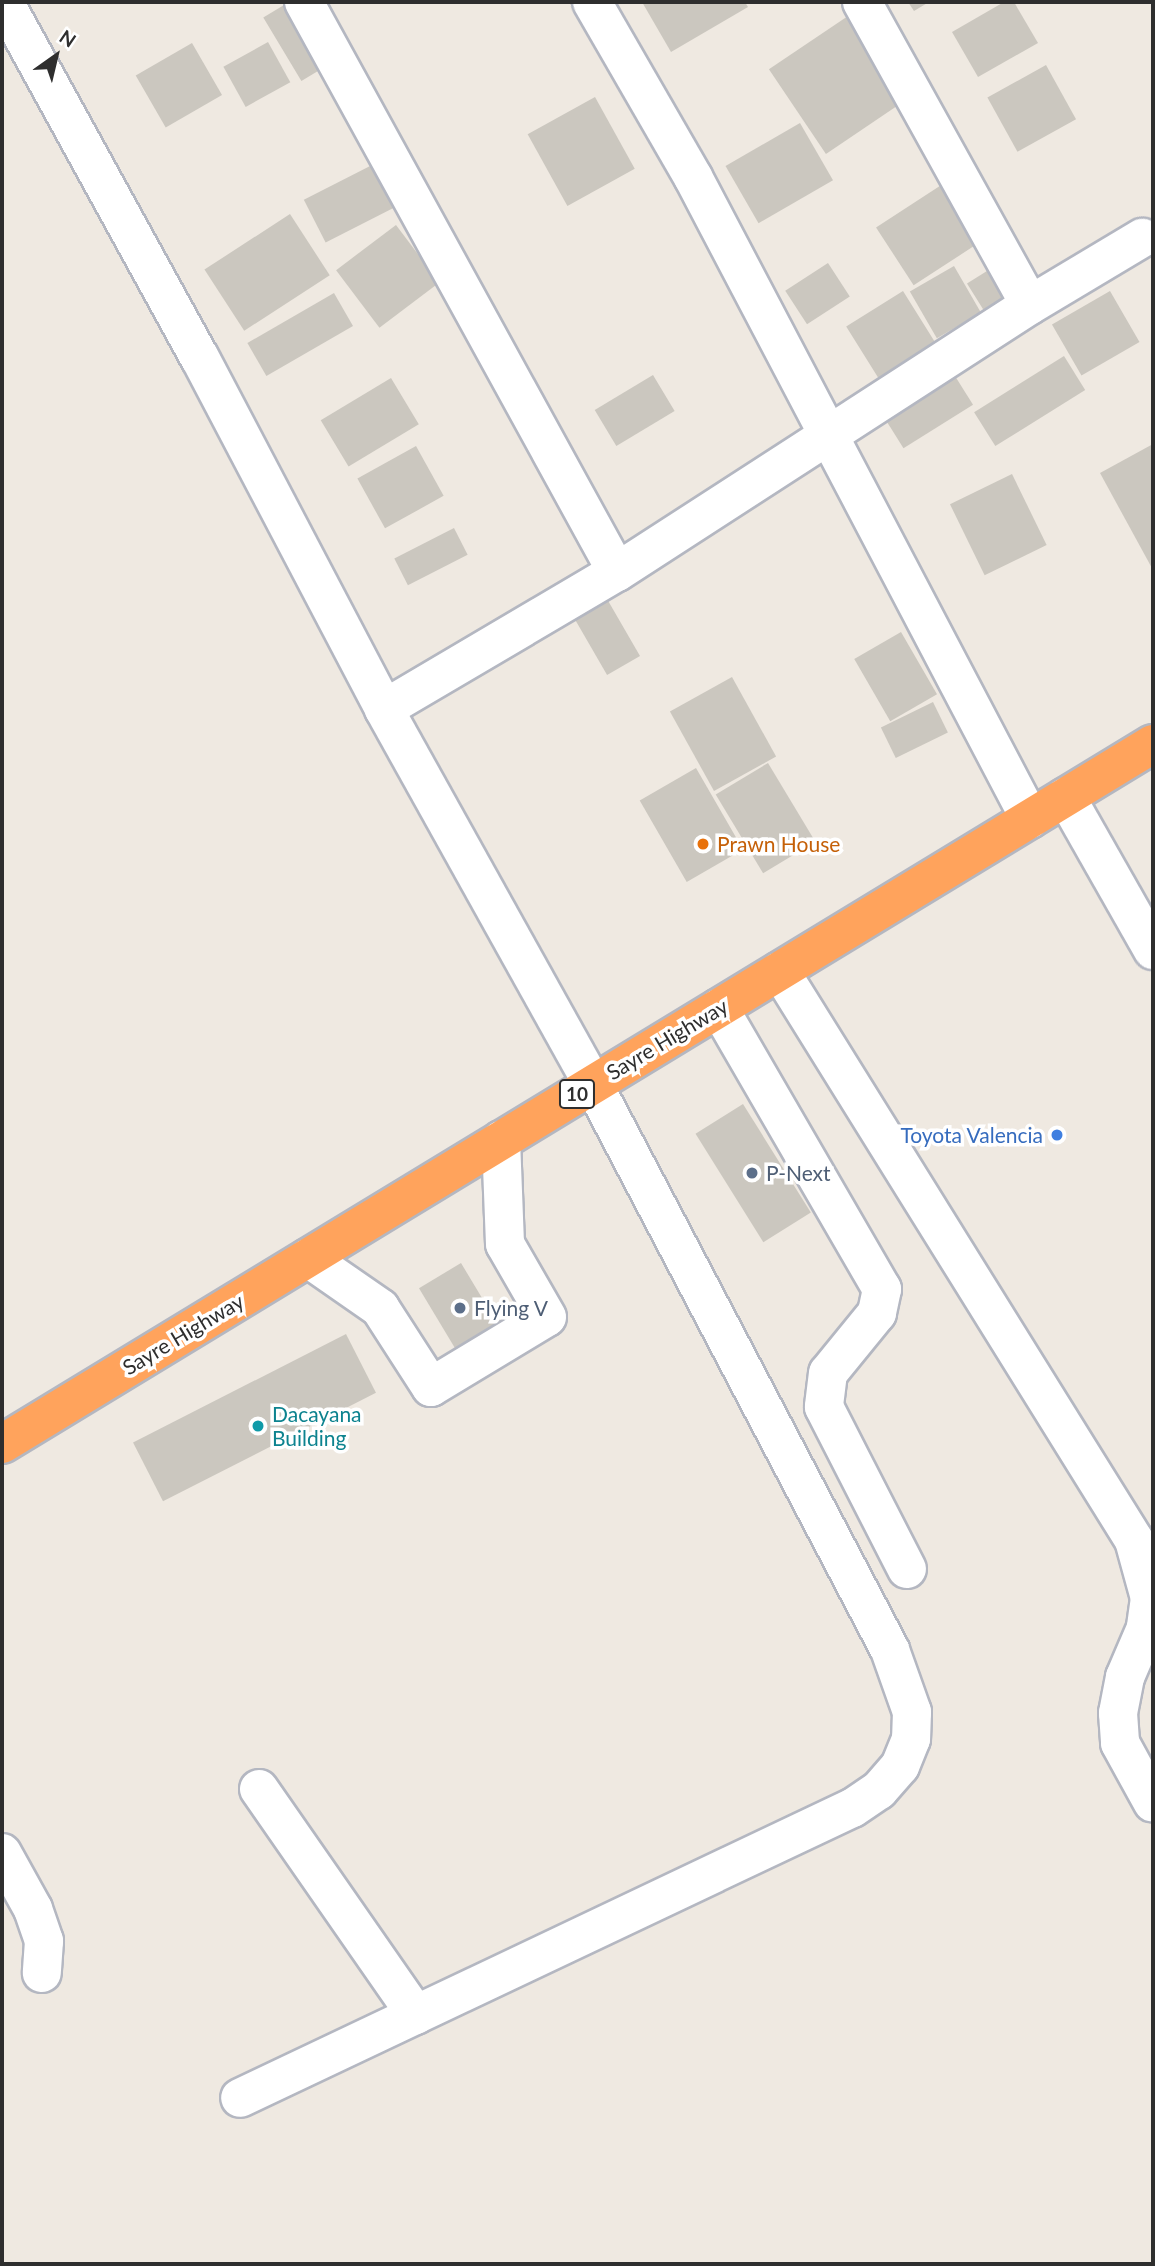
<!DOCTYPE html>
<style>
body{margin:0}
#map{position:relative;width:1155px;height:2266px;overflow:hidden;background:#efe9e1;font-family:Lato,sans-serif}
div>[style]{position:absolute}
.building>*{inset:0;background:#cbc7bf;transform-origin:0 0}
.roads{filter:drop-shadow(2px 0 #b4b7c1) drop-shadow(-2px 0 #b4b7c1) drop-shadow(0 2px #b4b7c1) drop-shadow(0 -2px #b4b7c1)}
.minor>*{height:38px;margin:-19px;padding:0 19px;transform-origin:19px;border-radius:19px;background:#fff}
.highway>*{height:38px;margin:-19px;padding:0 19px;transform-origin:19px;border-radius:19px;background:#ffa35c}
.dots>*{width:19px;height:19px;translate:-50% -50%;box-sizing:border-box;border:4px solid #fff;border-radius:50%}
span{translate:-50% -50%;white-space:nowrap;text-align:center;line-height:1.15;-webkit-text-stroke:7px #fff;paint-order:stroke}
.shield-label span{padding:2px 5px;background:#fff;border:2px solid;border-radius:5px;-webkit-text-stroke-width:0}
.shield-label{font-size:19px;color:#2e2e2e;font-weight:700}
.food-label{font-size:21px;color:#c56008}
.left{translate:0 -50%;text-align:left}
.street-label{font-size:21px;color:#2e2e2e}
.shop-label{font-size:21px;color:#366cbe}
.right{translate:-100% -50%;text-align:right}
.service-label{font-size:21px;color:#4e5e75}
.culture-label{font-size:21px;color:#0d838f}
.frame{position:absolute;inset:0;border:4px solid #2e2e2e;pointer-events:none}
.north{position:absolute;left:21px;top:21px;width:70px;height:70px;-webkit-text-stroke:5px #fff;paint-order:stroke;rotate:34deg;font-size:19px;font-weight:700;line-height:28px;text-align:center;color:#2e2e2e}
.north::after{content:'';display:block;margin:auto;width:24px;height:32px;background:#2e2e2e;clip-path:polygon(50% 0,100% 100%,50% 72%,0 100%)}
</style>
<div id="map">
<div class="building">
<div style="left:289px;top:2px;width:74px;height:30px;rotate:59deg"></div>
<div style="clip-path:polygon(642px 2px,745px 2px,748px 7px,671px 52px)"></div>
<div style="clip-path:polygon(908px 2px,929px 2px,914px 11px)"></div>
<div style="clip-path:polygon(1004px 2px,1014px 2px,1038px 43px,978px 77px,952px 32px)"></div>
<div style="left:851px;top:14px;width:102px;height:99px;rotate:56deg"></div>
<div style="left:268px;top:42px;width:46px;height:51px;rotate:61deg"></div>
<div style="left:192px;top:43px;width:60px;height:65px;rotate:60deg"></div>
<div style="left:1046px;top:65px;width:62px;height:67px;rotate:61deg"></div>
<div style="left:595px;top:97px;width:82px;height:77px;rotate:61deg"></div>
<div style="left:800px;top:123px;width:66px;height:86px;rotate:60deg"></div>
<div style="left:376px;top:163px;width:48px;height:81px;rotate:63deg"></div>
<div style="left:949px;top:180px;width:69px;height:87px;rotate:57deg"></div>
<div style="left:290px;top:214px;width:73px;height:102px;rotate:57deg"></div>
<div style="left:396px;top:225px;width:72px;height:75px;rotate:53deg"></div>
<div style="left:828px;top:263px;width:40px;height:51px;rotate:57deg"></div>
<div style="left:954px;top:266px;width:54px;height:51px;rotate:60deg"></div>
<div style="left:995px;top:266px;width:36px;height:33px;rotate:58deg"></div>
<div style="left:903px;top:291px;width:62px;height:67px;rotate:58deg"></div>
<div style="left:1110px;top:291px;width:59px;height:67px;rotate:60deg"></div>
<div style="left:334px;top:293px;width:38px;height:100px;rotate:60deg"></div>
<div style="left:1064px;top:356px;width:40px;height:106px;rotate:58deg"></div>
<div style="left:653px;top:375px;width:42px;height:68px;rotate:59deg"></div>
<div style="left:955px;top:376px;width:34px;height:82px;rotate:58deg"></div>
<div style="left:391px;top:378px;width:54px;height:82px;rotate:59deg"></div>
<div style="clip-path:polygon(1153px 444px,1153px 570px,1100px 473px)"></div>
<div style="left:416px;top:446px;width:57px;height:67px;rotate:61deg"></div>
<div style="left:1012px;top:474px;width:79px;height:69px;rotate:64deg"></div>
<div style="left:454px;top:528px;width:30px;height:67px;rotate:63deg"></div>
<div style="left:603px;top:592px;width:74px;height:38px;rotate:60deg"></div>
<div style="left:901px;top:632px;width:72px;height:54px;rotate:60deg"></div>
<div style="left:732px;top:677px;width:91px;height:71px;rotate:61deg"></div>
<div style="left:933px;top:702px;width:34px;height:58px;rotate:64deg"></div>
<div style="left:768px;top:763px;width:92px;height:61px;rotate:59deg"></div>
<div style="left:696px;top:768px;width:94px;height:65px;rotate:60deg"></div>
<div style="left:743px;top:1104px;width:128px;height:56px;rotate:58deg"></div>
<div style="left:461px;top:1263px;width:77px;height:49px;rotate:59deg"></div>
<div style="left:346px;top:1334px;width:66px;height:239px;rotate:63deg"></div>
</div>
<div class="roads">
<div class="minor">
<div style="left:4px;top:2px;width:406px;rotate:61.2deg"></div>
<div style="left:200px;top:358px;width:396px;rotate:62.3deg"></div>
<div style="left:384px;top:709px;width:429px;rotate:60.9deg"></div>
<div style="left:593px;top:1084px;width:639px;rotate:62.31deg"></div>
<div style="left:890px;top:1650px;width:66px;rotate:70.5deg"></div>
<div style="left:912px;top:1712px;width:27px;rotate:92deg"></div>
<div style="left:911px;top:1739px;width:29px;rotate:112deg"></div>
<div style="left:900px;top:1766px;width:32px;rotate:131deg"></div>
<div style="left:879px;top:1790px;width:32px;rotate:146deg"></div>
<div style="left:852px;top:1808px;width:677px;rotate:154.65deg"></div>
<div style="left:304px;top:2px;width:650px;rotate:61.23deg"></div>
<div style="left:592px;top:2px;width:202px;rotate:60deg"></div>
<div style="left:693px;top:177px;width:725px;rotate:62.3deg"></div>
<div style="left:862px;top:2px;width:346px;rotate:61deg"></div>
<div style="left:384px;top:709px;width:270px;rotate:-30.5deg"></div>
<div style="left:617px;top:572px;width:492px;rotate:-32.9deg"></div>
<div style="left:1030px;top:305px;width:131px;rotate:-30.9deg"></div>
<div style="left:1066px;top:797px;width:176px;rotate:60.4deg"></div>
<div style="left:780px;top:971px;width:670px;rotate:58.11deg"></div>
<div style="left:1134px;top:1540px;width:60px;rotate:74.6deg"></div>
<div style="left:1150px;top:1598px;width:30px;rotate:98deg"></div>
<div style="left:1146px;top:1628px;width:53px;rotate:113.2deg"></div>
<div style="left:1125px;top:1677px;width:37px;rotate:101deg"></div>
<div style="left:1118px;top:1713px;width:30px;rotate:86deg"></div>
<div style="left:1120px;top:1743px;width:68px;rotate:61.2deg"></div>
<div style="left:719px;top:1008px;width:325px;rotate:59.9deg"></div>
<div style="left:882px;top:1289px;width:25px;rotate:102deg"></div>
<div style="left:877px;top:1313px;width:77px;rotate:129.2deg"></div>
<div style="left:828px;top:1373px;width:34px;rotate:97deg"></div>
<div style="left:824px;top:1407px;width:182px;rotate:62.9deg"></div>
<div style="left:308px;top:1258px;width:88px;rotate:34.8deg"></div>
<div style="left:380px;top:1308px;width:94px;rotate:57.2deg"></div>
<div style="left:431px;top:1387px;width:135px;rotate:-31.1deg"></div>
<div style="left:547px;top:1317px;width:84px;rotate:-119.9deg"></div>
<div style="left:505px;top:1244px;width:104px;rotate:-92.2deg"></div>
<div style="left:259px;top:1789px;width:275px;rotate:55.2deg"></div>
<div style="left:2px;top:1853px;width:64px;rotate:61deg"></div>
<div style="left:33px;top:1909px;width:34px;rotate:71deg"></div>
<div style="left:44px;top:1941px;width:32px;rotate:94deg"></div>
</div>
<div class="highway">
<div style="left:2px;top:1444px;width:1347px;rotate:-31.31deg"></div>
</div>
</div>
<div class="dots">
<div style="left:703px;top:844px;background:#e8710a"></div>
<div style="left:1057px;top:1135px;background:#3f7fe0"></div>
<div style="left:752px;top:1173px;background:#5c6f8a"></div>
<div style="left:460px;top:1308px;background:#5c6f8a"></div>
<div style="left:258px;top:1426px;background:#0f9aa8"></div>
</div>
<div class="shield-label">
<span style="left:577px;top:1094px">10</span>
</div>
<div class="food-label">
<span class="left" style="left:717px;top:844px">Prawn House</span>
</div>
<div class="street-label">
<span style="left:667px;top:1039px;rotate:-31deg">Sayre Highway</span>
<span style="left:183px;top:1334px;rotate:-31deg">Sayre Highway</span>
</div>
<div class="shop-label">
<span class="right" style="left:1043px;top:1135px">Toyota Valencia</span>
</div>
<div class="service-label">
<span class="left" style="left:766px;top:1173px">P-Next</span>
<span class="left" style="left:474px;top:1308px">Flying V</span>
</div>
<div class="culture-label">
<span class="left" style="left:272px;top:1426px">Dacayana<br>Building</span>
</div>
<div class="frame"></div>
<div class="north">N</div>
</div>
